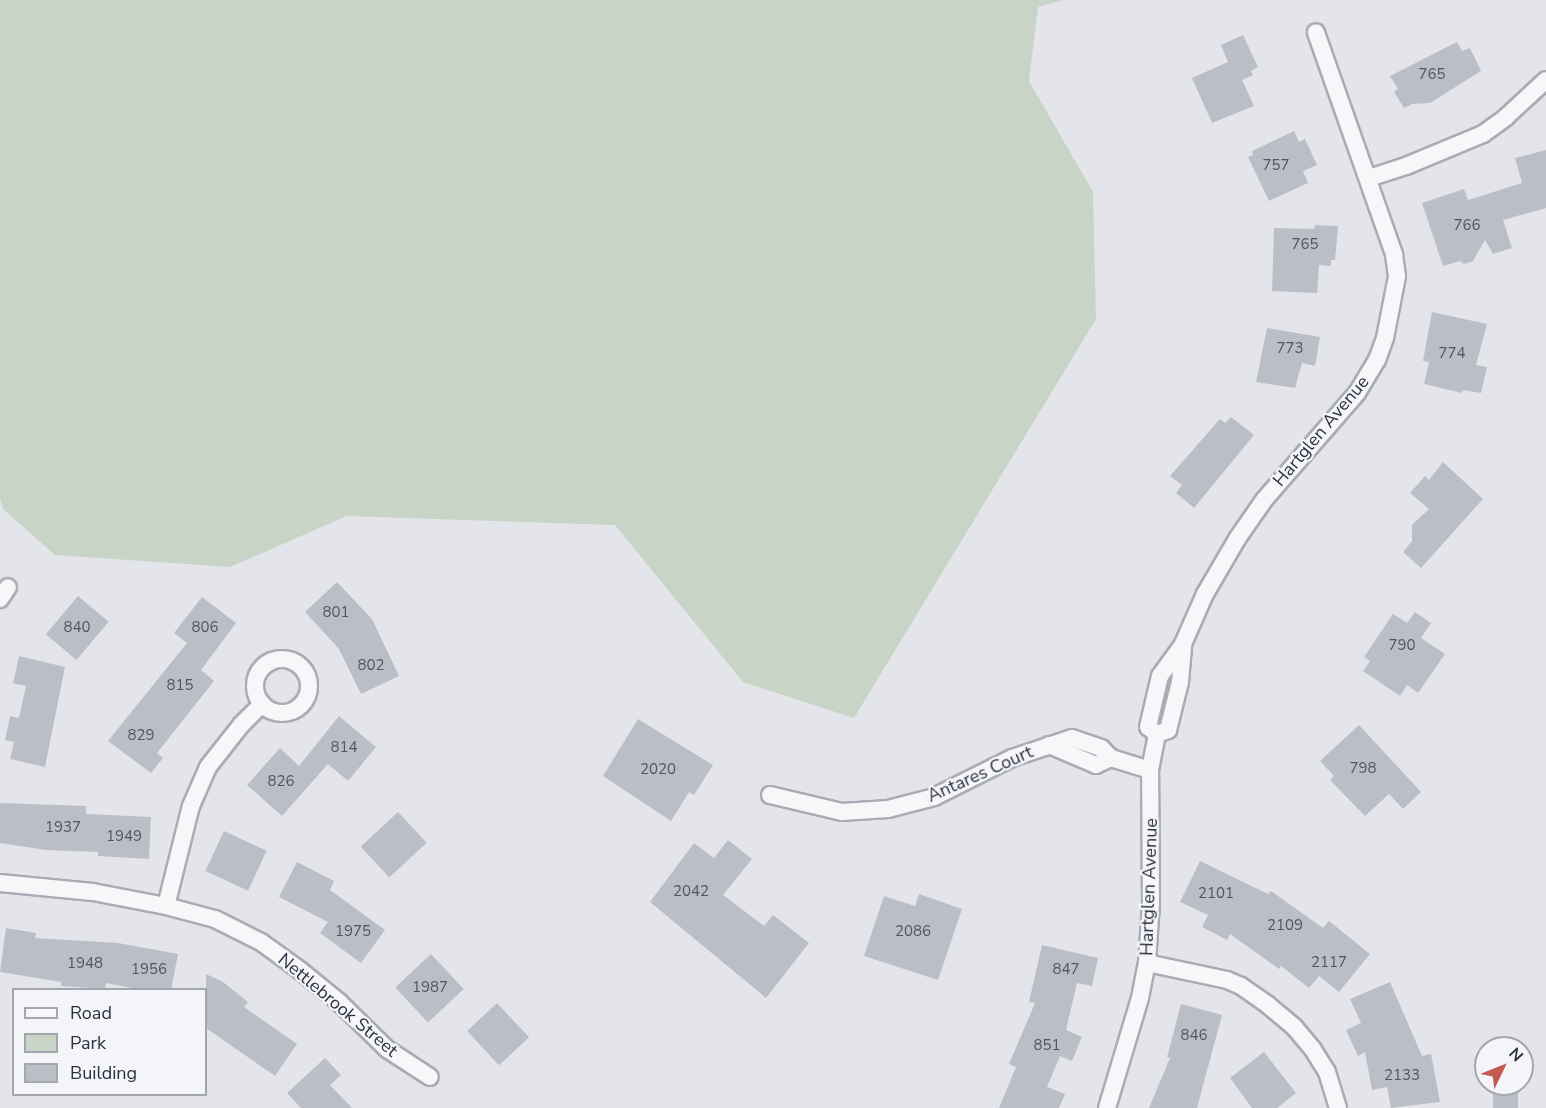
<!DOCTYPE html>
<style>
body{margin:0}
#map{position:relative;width:1546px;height:1108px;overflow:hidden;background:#e4e5eb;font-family:"Nunito Sans",sans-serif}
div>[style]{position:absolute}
.green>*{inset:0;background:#c7d4c6}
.building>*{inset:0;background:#bcbec7;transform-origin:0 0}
.roads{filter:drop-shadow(2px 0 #a9abb5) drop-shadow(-2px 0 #a9abb5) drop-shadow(0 2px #a9abb5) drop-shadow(0 -2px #a9abb5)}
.minor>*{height:16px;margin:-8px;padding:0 8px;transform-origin:8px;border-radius:8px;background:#f7f7f9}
.minor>.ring{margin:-8px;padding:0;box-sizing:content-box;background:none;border:16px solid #f7f7f9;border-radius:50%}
span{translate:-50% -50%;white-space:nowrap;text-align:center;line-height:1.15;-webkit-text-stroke:4.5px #f4f5f8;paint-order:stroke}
.number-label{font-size:15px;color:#515463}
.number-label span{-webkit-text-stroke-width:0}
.street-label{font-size:18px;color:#2d3042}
.legend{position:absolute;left:12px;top:988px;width:195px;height:108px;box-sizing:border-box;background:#f4f5f8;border:2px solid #a4a6af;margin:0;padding:8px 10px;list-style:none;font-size:18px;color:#2d3042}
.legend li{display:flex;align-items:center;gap:12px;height:30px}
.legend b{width:30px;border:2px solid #a4a6af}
.north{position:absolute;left:1474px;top:1036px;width:60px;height:60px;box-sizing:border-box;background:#f4f5f8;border:2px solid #a4a6af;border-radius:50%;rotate:47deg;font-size:16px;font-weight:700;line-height:24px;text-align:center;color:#2d3042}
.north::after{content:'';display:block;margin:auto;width:21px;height:27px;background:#c45a54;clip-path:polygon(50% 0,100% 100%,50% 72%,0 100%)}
</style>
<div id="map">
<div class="green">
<div style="clip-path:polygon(0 0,1063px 0,1038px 7px,1029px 81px,1093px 192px,1096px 319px,854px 718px,743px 682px,615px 525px,347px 516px,230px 567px,55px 555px,3px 509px,0 499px)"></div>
</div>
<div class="building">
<div style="clip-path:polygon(1243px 35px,1258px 67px,1251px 71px,1253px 75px,1242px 80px,1254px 106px,1212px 123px,1192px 78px,1228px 62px,1221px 45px)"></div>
<div style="clip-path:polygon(1457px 42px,1462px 51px,1470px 48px,1481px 71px,1430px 103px,1412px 104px,1404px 108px,1394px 92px,1398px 89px,1390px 76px)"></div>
<div style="clip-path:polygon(1294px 131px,1299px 142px,1305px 139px,1317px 165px,1303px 171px,1308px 183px,1269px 201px,1248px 157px,1253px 155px,1252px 151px)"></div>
<div style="clip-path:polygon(1546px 150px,1546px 208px,1503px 220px,1512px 248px,1493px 254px,1485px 240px,1473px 261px,1464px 264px,1460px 261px,1443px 266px,1422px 203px,1464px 189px,1468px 200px,1522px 183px,1515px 158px)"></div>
<div style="clip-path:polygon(1315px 225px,1338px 226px,1335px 260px,1331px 260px,1331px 266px,1319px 265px,1317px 293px,1272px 291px,1274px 228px,1314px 229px)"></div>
<div style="clip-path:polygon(1432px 312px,1487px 324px,1476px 365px,1487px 367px,1481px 393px,1463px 390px,1462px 393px,1424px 384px,1429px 362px,1423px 361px)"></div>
<div style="clip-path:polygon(1267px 328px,1320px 337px,1315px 366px,1302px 363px,1295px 388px,1256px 382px)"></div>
<div style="clip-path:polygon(1231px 417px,1254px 435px,1194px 508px,1176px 493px,1182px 485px,1170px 476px,1220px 419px,1225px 423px)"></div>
<div style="clip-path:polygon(1443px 462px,1483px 499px,1421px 568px,1403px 552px,1412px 541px,1412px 525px,1429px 509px,1410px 493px,1425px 476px,1429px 480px)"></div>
<div style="clip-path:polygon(337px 582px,372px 619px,399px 676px,361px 694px,339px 649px,305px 612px)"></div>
<div style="left:78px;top:596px;width:40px;height:50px;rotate:40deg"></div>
<div style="clip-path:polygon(202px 597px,236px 623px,201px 670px,214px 681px,157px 753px,163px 758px,151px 773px,108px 741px,187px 643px,174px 633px)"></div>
<div style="clip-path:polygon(1415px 612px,1431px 623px,1421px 638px,1445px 654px,1418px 693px,1407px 685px,1400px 696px,1363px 671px,1370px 661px,1364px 657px,1393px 614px,1407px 623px)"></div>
<div style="clip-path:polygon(19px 656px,65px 667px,45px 767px,10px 759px,14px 742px,5px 740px,10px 716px,19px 718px,26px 686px,13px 683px)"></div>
<div style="clip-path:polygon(339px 716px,376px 747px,348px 781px,328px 764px,282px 816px,247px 785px,280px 748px,299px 766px)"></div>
<div style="clip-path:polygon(638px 719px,713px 765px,694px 795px,689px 792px,671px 821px,603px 776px)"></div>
<div style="clip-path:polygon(1359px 725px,1421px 792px,1403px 809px,1389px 794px,1365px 816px,1330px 780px,1334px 776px,1320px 761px)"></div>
<div style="clip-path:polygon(0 803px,86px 806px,86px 814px,151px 817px,149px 859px,98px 856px,98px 852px,46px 850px,0 843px)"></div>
<div style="left:398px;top:812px;width:42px;height:51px;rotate:47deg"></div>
<div style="left:224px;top:831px;width:47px;height:44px;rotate:25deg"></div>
<div style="clip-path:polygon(728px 840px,752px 859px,723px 895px,764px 926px,773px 915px,809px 943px,766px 998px,650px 902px,694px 843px,714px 858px)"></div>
<div style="clip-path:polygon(1200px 861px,1268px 894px,1271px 891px,1323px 928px,1329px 921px,1370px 954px,1339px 992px,1319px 976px,1309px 988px,1281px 966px,1279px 969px,1230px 934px,1227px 940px,1202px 927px,1208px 915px,1180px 902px)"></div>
<div style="clip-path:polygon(297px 862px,334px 881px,330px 890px,385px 930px,361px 963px,320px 933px,328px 922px,279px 897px)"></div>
<div style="clip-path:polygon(919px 894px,962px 909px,938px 980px,864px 956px,884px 896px,915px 906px)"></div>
<div style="clip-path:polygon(6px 928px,36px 933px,35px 938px,118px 943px,178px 954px,171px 990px,142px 990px,106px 983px,105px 989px,61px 986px,61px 982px,0 972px)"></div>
<div style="clip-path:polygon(1042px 945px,1098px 958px,1092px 986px,1077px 983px,1066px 1030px,1082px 1037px,1072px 1061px,1060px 1056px,1047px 1087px,1065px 1094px,1059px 1108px,999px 1108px,1016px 1067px,1009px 1064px,1035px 1003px,1029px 1002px)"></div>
<div style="left:431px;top:954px;width:48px;height:49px;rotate:47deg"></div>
<div style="clip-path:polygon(206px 974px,223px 982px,248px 1002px,244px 1007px,297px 1044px,275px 1076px,206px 1028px)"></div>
<div style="clip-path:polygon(1390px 982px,1422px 1056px,1431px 1054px,1440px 1102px,1391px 1108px,1387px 1087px,1372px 1090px,1365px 1052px,1358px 1056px,1346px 1030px,1361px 1023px,1350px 999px)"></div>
<div style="left:497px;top:1003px;width:47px;height:41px;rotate:47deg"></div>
<div style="clip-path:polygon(1181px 1004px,1222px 1015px,1197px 1108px,1149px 1108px,1170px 1058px,1167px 1057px)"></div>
<div style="clip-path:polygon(1264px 1052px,1296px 1093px,1277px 1108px,1252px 1108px,1230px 1078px)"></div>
<div style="clip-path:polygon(325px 1058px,341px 1075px,330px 1085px,352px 1108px,301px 1108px,287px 1093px)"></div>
<div style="left:1493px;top:1084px;width:25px;height:24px"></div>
</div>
<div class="roads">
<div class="minor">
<div style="left:1369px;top:178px;width:39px;rotate:-18deg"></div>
<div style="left:1406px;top:166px;width:83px;rotate:-22.6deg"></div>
<div style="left:1483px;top:134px;width:29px;rotate:-36deg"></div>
<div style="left:1506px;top:117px;width:54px;rotate:-42.8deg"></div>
<div style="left:0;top:599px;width:14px;rotate:-56deg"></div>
<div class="ring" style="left:255px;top:659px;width:38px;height:38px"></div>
<div style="left:1157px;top:734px;width:11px;rotate:-142deg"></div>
<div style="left:1148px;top:727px;width:52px;rotate:-76.8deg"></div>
<div style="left:1160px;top:676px;width:39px;rotate:-54deg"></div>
<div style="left:1183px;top:644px;width:55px;rotate:-66.3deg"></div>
<div style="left:1205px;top:594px;width:64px;rotate:-59.8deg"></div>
<div style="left:1237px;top:539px;width:47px;rotate:-55.3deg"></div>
<div style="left:1264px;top:500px;width:142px;rotate:-49deg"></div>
<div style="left:1357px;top:393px;width:39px;rotate:-59deg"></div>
<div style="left:1377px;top:360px;width:23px;rotate:-70deg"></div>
<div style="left:1385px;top:338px;width:63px;rotate:-79deg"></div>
<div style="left:1397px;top:276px;width:22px;rotate:-98deg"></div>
<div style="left:1394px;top:254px;width:235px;rotate:-109.4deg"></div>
<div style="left:1157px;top:734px;width:12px;rotate:-20deg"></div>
<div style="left:1168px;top:730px;width:49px;rotate:-76deg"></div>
<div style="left:1180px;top:682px;width:37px;rotate:-85deg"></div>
<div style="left:1049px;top:745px;width:51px;rotate:23.1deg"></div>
<div style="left:1096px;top:765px;width:17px;rotate:-25deg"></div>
<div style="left:770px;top:795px;width:74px;rotate:13.3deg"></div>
<div style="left:842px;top:812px;width:46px;rotate:-3.7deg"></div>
<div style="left:888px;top:809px;width:48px;rotate:-14.6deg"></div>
<div style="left:934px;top:797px;width:87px;rotate:-26.6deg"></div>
<div style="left:1012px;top:758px;width:63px;rotate:-18.4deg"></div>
<div style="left:1072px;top:738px;width:31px;rotate:19deg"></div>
<div style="left:1101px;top:748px;width:14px;rotate:45deg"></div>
<div style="left:1111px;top:758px;width:41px;rotate:17.1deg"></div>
<div style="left:0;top:883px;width:93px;rotate:5.5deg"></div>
<div style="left:93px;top:892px;width:74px;rotate:10.9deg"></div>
<div style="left:166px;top:906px;width:51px;rotate:14.9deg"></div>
<div style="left:215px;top:919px;width:51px;rotate:26.6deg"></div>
<div style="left:261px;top:942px;width:49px;rotate:35.9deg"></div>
<div style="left:301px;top:971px;width:49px;rotate:39.2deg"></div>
<div style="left:339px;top:1002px;width:67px;rotate:44.4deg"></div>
<div style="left:387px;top:1049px;width:51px;rotate:33.1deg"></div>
<div style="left:166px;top:906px;width:103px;rotate:-76deg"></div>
<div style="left:191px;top:806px;width:43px;rotate:-66.4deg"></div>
<div style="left:208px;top:767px;width:53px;rotate:-51.8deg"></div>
<div style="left:241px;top:725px;width:30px;rotate:-45deg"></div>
<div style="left:1147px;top:963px;width:82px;rotate:12deg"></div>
<div style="left:1227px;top:980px;width:15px;rotate:23deg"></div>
<div style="left:1241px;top:986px;width:33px;rotate:35deg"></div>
<div style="left:1268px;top:1005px;width:35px;rotate:40deg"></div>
<div style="left:1295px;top:1028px;width:26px;rotate:50deg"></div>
<div style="left:1312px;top:1048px;width:28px;rotate:58deg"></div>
<div style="left:1327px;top:1072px;width:38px;rotate:73deg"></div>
<div style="left:1107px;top:1108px;width:115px;rotate:-73.3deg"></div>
<div style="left:1140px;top:998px;width:36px;rotate:-79deg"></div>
<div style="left:1147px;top:963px;width:60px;rotate:-86.2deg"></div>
<div style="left:1151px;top:903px;width:133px;rotate:-90.4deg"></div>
<div style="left:1150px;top:770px;width:37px;rotate:-79deg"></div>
</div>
</div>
<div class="number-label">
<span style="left:1432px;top:75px">765</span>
<span style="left:1276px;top:166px">757</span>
<span style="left:1467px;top:226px">766</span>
<span style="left:1305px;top:245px">765</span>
<span style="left:1290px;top:349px">773</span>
<span style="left:1452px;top:354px">774</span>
<span style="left:336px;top:613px">801</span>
<span style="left:77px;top:628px">840</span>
<span style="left:205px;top:628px">806</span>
<span style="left:1402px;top:646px">790</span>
<span style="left:371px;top:666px">802</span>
<span style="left:180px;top:686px">815</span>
<span style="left:141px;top:736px">829</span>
<span style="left:344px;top:748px">814</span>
<span style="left:1363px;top:769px">798</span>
<span style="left:658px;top:770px">2020</span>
<span style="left:281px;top:782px">826</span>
<span style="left:63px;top:828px">1937</span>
<span style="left:124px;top:837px">1949</span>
<span style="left:691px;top:892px">2042</span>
<span style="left:1216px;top:894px">2101</span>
<span style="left:1285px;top:926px">2109</span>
<span style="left:353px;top:932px">1975</span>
<span style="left:913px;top:932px">2086</span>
<span style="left:1329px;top:963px">2117</span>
<span style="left:85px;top:964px">1948</span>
<span style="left:149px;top:970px">1956</span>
<span style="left:1066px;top:970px">847</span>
<span style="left:430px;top:988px">1987</span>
<span style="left:1194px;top:1036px">846</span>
<span style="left:1047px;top:1046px">851</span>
<span style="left:1402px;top:1076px">2133</span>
</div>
<div class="street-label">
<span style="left:1321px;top:431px;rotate:-50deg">Hartglen Avenue</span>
<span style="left:980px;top:774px;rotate:-24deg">Antares Court</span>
<span style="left:1149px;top:887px;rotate:-88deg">Hartglen Avenue</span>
<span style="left:338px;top:1005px;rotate:40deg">Nettlebrook Street</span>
</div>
<ul class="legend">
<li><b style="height:8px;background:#f7f7f9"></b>Road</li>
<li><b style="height:16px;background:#c7d4c6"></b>Park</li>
<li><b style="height:16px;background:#bcbec7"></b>Building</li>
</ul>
<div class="north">N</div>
</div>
